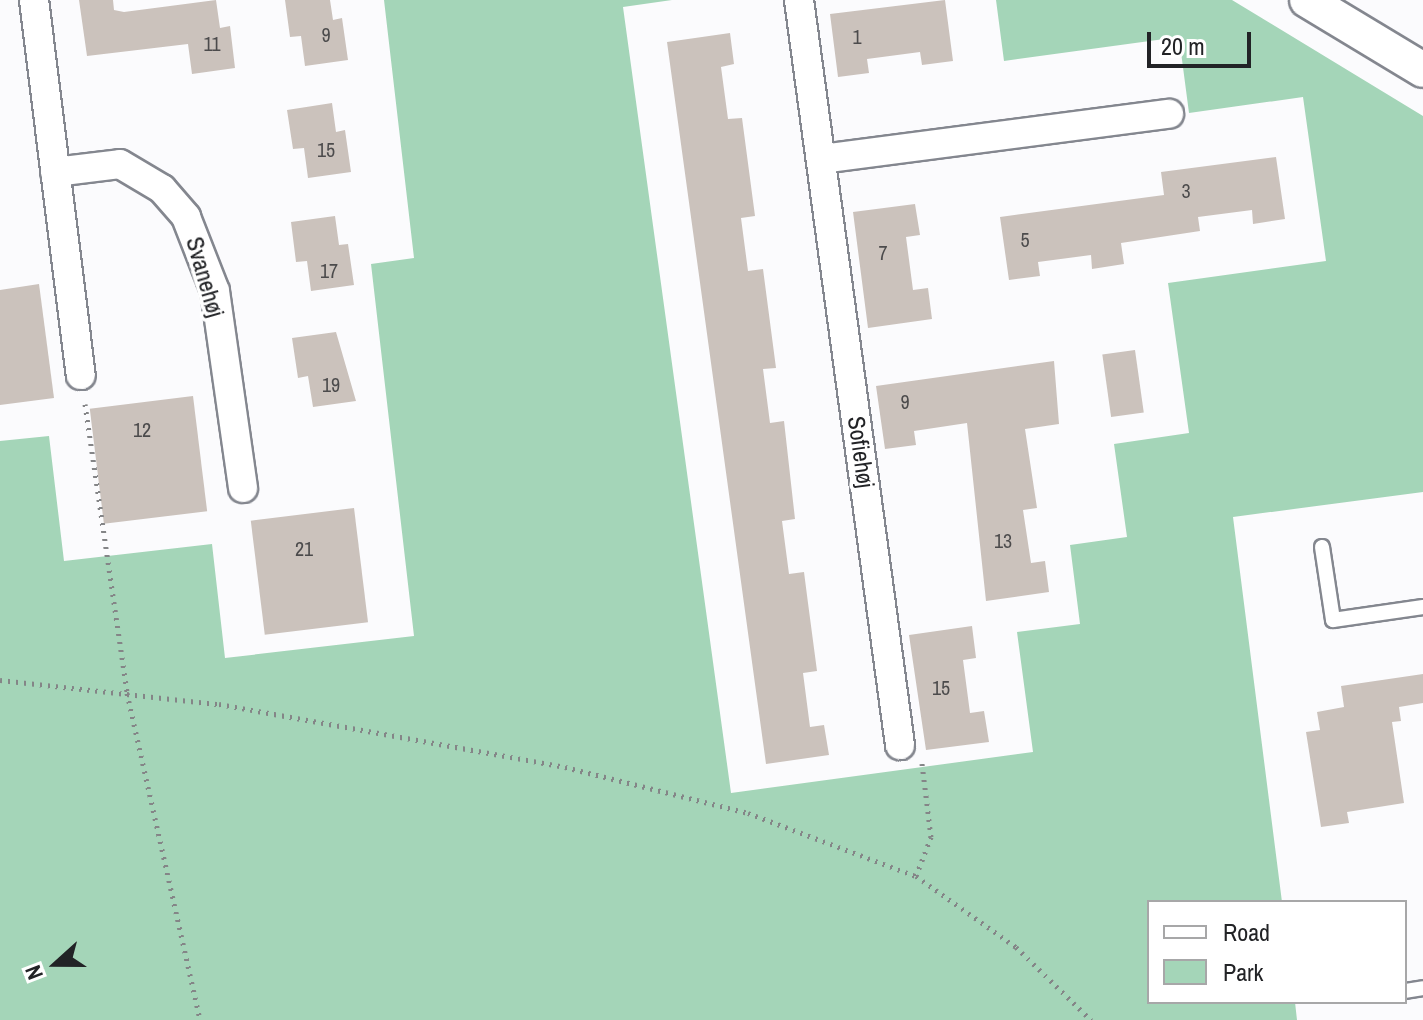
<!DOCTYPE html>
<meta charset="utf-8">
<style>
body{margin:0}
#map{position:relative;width:1423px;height:1020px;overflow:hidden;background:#fbfbfd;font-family:"Archivo Narrow",sans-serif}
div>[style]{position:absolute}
.green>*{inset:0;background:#a4d5b8}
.building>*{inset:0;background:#cbc2bc;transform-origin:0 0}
.path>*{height:5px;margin-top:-2.5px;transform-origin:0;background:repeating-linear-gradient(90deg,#848587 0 2px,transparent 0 8px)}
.roads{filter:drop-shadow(2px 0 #84878f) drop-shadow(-2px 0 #84878f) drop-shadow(0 2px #84878f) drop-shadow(0 -2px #84878f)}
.service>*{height:14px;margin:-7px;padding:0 7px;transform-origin:7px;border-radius:7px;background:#fff}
.minor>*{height:28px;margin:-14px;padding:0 14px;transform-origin:14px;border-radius:14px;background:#fff}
.tertiary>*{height:34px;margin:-17px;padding:0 17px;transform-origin:17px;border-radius:17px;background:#fff}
span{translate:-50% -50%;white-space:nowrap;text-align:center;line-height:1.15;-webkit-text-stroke:7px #fff;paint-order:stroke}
.number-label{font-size:20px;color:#4c4b4c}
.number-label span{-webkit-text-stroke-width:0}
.street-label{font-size:24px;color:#222326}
.legend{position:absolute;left:1147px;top:900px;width:260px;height:104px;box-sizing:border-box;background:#fff;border:2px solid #a7a7a8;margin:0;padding:10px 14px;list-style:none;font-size:24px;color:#222326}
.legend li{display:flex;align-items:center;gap:16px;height:40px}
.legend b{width:40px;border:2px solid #a7a7a8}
.north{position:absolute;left:16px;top:924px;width:80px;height:80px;-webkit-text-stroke:6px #fff;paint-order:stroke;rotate:249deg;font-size:22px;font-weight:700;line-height:32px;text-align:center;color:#222326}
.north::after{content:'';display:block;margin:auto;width:28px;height:36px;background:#222326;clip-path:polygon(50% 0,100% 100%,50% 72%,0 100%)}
.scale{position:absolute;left:1147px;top:32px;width:104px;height:36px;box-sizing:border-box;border:4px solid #222326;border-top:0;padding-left:10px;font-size:24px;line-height:28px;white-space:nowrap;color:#222326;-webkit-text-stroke:6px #fff;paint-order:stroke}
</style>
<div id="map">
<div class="green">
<div style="clip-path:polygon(384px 0,672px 0,623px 7px,731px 793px,1033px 752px,1017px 632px,1080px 624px,1070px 545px,1127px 537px,1114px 444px,1189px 433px,1168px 283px,1326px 261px,1303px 97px,1189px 113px,1179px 37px,1004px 61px,996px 0,1232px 0,1423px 116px,1423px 492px,1233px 517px,1282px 902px,1149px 902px,1149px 1002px,1295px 1002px,1297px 1020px,0 1020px,0 441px,49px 436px,64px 561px,212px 544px,225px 658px,414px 636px,371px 264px,414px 258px)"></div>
</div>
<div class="building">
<div style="clip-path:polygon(79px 0,113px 0,114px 10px,124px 12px,216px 0,220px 28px,230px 26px,235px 68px,192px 74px,188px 44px,87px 56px)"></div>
<div style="clip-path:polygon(285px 0,330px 0,333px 20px,342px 18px,348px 60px,305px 66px,301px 36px,290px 37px)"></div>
<div style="clip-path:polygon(945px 0,953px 61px,922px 65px,920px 52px,867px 59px,869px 73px,838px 77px,830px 14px)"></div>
<div style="clip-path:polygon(730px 33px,734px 64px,721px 67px,728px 119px,742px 118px,755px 216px,741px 218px,748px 271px,763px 269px,776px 368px,763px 369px,770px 423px,784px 421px,795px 519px,782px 521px,789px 574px,804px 572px,808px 603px,817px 671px,803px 673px,810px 727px,824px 725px,829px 755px,766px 764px,667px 42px)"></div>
<div style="clip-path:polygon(332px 103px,336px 132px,345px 130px,351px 172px,308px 178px,304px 148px,293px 149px,287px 110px)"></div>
<div style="clip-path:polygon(1276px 157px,1285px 219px,1253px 224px,1252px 210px,1198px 217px,1200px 231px,1121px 243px,1124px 264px,1092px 269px,1091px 255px,1038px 262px,1040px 276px,1009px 280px,1000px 217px,1164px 195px,1161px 172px)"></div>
<div style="clip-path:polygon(915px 204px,920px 235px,906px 237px,913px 290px,928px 288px,932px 319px,868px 328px,853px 212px)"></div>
<div style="clip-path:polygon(335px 216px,339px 245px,348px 244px,354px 285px,311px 291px,307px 261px,296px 262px,291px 222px)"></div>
<div style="clip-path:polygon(39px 284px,54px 398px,0 405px,0 290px)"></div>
<div style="clip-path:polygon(336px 332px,356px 401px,313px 407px,308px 376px,298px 378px,292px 338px)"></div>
<div style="left:1135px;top:350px;width:63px;height:33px;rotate:82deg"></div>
<div style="clip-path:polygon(1054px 361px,1059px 424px,1025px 429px,1037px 508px,1023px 510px,1031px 563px,1045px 561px,1049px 592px,986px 601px,967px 423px,914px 431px,916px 445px,885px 449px,876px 386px)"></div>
<div style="left:193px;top:396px;width:116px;height:104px;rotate:83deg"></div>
<div style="left:354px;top:508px;width:115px;height:104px;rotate:83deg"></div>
<div style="clip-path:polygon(972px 626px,976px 658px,963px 660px,970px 713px,984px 711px,989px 742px,926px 750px,909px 635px)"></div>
<div style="clip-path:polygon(1423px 674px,1423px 703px,1399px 707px,1401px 721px,1392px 722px,1404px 803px,1347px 812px,1349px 823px,1321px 827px,1306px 732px,1320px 730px,1317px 712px,1344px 707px,1341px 686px)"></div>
</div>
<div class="path">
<div style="left:85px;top:404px;width:292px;rotate:81.7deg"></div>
<div style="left:127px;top:693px;width:335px;rotate:77.4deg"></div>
<div style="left:0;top:680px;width:220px;rotate:6.3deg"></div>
<div style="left:219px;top:704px;width:352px;rotate:10.3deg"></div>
<div style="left:565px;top:767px;width:189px;rotate:14.1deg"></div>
<div style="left:748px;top:813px;width:179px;rotate:20.6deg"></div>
<div style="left:916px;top:876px;width:123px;rotate:35.4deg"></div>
<div style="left:1016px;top:947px;width:105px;rotate:44.2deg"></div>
<div style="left:916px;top:876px;width:42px;rotate:-69deg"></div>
<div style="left:931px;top:837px;width:74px;rotate:-97deg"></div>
</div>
<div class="roads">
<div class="service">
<div style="left:1322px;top:547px;width:74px;rotate:81.4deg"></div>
<div style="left:1333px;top:620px;width:91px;rotate:-8.2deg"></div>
<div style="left:1405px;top:991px;width:18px;rotate:-9deg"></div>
</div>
<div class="minor">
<div style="left:34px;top:0;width:378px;rotate:82.9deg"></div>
<div style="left:799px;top:0;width:752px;rotate:82.28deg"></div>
<div style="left:821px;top:159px;width:351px;rotate:-7.4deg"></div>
<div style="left:55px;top:172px;width:65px;rotate:-7deg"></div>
<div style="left:120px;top:164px;width:49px;rotate:30.8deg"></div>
<div style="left:162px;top:189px;width:37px;rotate:49deg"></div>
<div style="left:186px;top:217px;width:79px;rotate:68.6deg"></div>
<div style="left:215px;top:291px;width:199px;rotate:81.9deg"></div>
</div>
<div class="tertiary">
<div style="left:1307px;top:0;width:135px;rotate:31.1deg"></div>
</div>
</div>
<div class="number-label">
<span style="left:326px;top:34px">9</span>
<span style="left:857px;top:36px">1</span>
<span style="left:212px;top:43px">11</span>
<span style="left:326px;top:149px">15</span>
<span style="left:1186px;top:190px">3</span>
<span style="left:1025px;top:239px">5</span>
<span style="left:883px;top:252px">7</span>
<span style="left:329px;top:270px">17</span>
<span style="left:331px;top:384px">19</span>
<span style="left:905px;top:401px">9</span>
<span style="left:142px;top:429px">12</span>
<span style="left:1003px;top:540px">13</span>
<span style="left:304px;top:548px">21</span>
<span style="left:941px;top:687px">15</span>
</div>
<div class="street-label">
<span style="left:205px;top:277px;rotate:74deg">Svanehøj</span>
<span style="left:861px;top:452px;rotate:82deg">Sofiehøj</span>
</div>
<ul class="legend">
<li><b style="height:10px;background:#fff"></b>Road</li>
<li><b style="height:22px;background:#a4d5b8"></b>Park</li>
</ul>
<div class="north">N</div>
<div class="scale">20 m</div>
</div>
